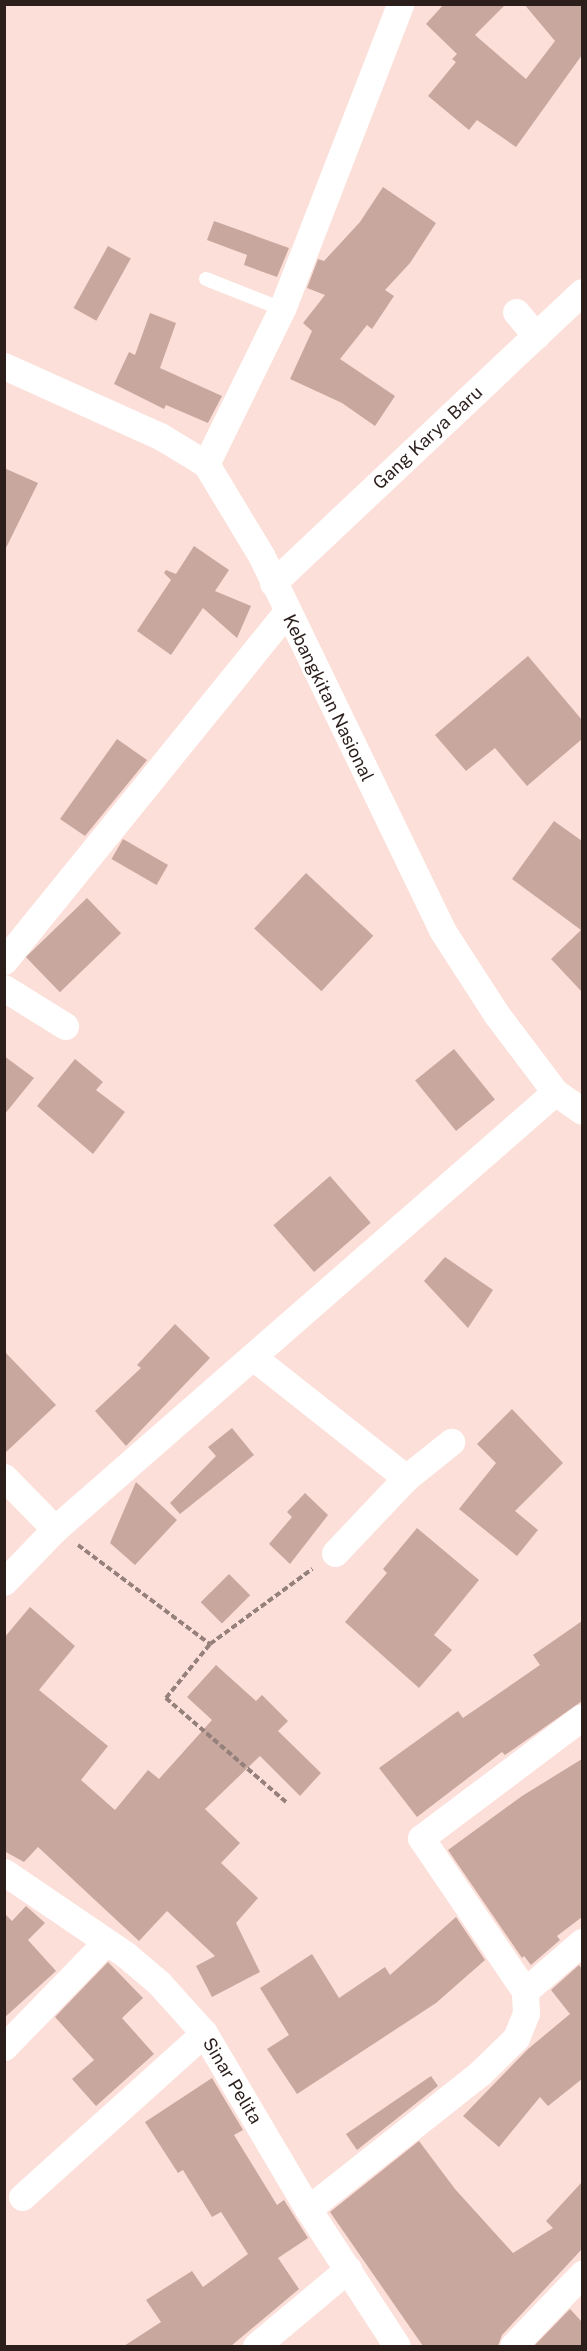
<!DOCTYPE html>
<style>
body{margin:0}
#map{position:relative;width:587px;height:2351px;overflow:hidden;background:#fcdfd8;font-family:"Public Sans",sans-serif}
div>[style]{position:absolute}
.building>*{inset:0;background:#c8a79f;transform-origin:0 0}
.path>*{height:4px;margin-top:-2px;transform-origin:0;background:repeating-linear-gradient(90deg,#95807b 0 6px,transparent 0 9px)}
.lane>*{height:14px;margin:-7px;padding:0 7px;transform-origin:7px;border-radius:7px;background:#fff}
.street>*{height:27px;margin:-13.5px;padding:0 13.5px;transform-origin:13.5px;border-radius:13.5px;background:#fff}
span{translate:-50% -50%;white-space:nowrap;text-align:center;line-height:1.15;-webkit-text-stroke:6px #fff;paint-order:stroke}
.street-label{font-size:18px;color:#2b1e1b}
.frame{position:absolute;inset:0;border:6px solid #2b1e1b;pointer-events:none}
</style>
<div id="map">
<div class="building">
<div style="clip-path:polygon(444px 4px,506px 4px,475px 35px,526px 79px,555px 41px,524px 4px,582px 4px,582px 55px,516px 147px,477px 120px,469px 130px,428px 96px,456px 62px,452px 59px,457px 54px,426px 24px)"></div>
<div style="clip-path:polygon(383px 187px,436px 223px,410px 263px,385px 290px,394px 296px,372px 329px,367px 325px,340px 359px,395px 396px,375px 426px,342px 403px,290px 379px,312px 331px,303px 323px,325px 295px,307px 288px,318px 259px,324px 261px,360px 222px)"></div>
<div style="clip-path:polygon(214px 221px,289px 248px,277px 277px,244px 265px,247px 255px,207px 240px)"></div>
<div style="left:108px;top:246px;width:26px;height:71px;rotate:29deg"></div>
<div style="clip-path:polygon(150px 313px,176px 323px,160px 368px,222px 396px,208px 423px,166px 405px,164px 409px,114px 384px,129px 352px,135px 355px)"></div>
<div style="clip-path:polygon(4px 468px,38px 483px,4px 552px)"></div>
<div style="clip-path:polygon(194px 546px,229px 570px,215px 591px,251px 606px,237px 638px,203px 608px,171px 655px,137px 631px,171px 580px,164px 573px,166px 570px,176px 574px)"></div>
<div style="clip-path:polygon(528px 656px,582px 720px,582px 739px,527px 786px,495px 748px,466px 771px,435px 735px)"></div>
<div style="clip-path:polygon(117px 739px,147px 760px,85px 836px,60px 819px)"></div>
<div style="clip-path:polygon(554px 821px,582px 841px,582px 992px,551px 959px,581px 930px,512px 879px)"></div>
<div style="left:123px;top:839px;width:52px;height:23px;rotate:30deg"></div>
<div style="left:306px;top:873px;width:92px;height:76px;rotate:43deg"></div>
<div style="left:87px;top:898px;width:49px;height:85px;rotate:46deg"></div>
<div style="left:454px;top:1049px;width:65px;height:50px;rotate:51deg"></div>
<div style="clip-path:polygon(4px 1056px,34px 1078px,4px 1115px)"></div>
<div style="clip-path:polygon(75px 1059px,103px 1082px,96px 1090px,125px 1112px,93px 1154px,37px 1106px)"></div>
<div style="left:330px;top:1176px;width:62px;height:75px;rotate:49deg"></div>
<div style="clip-path:polygon(445px 1257px,493px 1290px,468px 1328px,424px 1281px)"></div>
<div style="clip-path:polygon(175px 1324px,210px 1358px,126px 1446px,95px 1411px,141px 1368px,137px 1365px)"></div>
<div style="clip-path:polygon(4px 1351px,56px 1405px,4px 1454px)"></div>
<div style="clip-path:polygon(512px 1409px,563px 1463px,515px 1511px,538px 1530px,517px 1556px,459px 1509px,496px 1463px,477px 1444px)"></div>
<div style="clip-path:polygon(232px 1428px,254px 1455px,180px 1514px,170px 1503px,216px 1456px,208px 1447px)"></div>
<div style="clip-path:polygon(136px 1482px,177px 1520px,135px 1565px,110px 1543px)"></div>
<div style="clip-path:polygon(305px 1493px,328px 1515px,290px 1564px,269px 1544px,292px 1517px,287px 1512px)"></div>
<div style="clip-path:polygon(417px 1528px,479px 1580px,434px 1635px,452px 1650px,419px 1688px,345px 1622px,387px 1573px,383px 1569px)"></div>
<div style="left:229px;top:1574px;width:30px;height:40px;rotate:45deg"></div>
<div style="clip-path:polygon(30px 1607px,75px 1646px,39px 1690px,108px 1746px,81px 1780px,115px 1810px,148px 1770px,159px 1779px,212px 1720px,187px 1697px,216px 1665px,256px 1701px,262px 1695px,288px 1721px,278px 1731px,321px 1773px,300px 1796px,260px 1756px,205px 1809px,240px 1843px,221px 1863px,258px 1898px,236px 1923px,260px 1972px,212px 1997px,196px 1966px,215px 1956px,167px 1911px,139px 1941px,38px 1847px,24px 1862px,4px 1851px,4px 1638px)"></div>
<div style="clip-path:polygon(582px 1621px,582px 1701px,505px 1755px,502px 1752px,417px 1817px,379px 1768px,458px 1711px,463px 1718px,540px 1665px,533px 1655px)"></div>
<div style="clip-path:polygon(582px 1759px,582px 1917px,557px 1936px,560px 1940px,531px 1965px,524px 1956px,522px 1958px,448px 1850px,522px 1796px)"></div>
<div style="clip-path:polygon(26px 1906px,45px 1923px,28px 1940px,56px 1971px,4px 2018px,4px 1913px,12px 1921px)"></div>
<div style="clip-path:polygon(456px 1917px,485px 1960px,436px 2003px,297px 2094px,267px 2049px,289px 2035px,260px 1988px,312px 1954px,339px 1998px,385px 1967px,390px 1975px)"></div>
<div style="clip-path:polygon(108px 1962px,143px 1998px,122px 2018px,154px 2054px,96px 2106px,72px 2079px,94px 2060px,55px 2017px)"></div>
<div style="clip-path:polygon(579px 1965px,582px 1969px,582px 2079px,548px 2106px,540px 2097px,499px 2147px,463px 2116px,528px 2049px,570px 2014px,551px 1990px)"></div>
<div style="clip-path:polygon(431px 2076px,438px 2086px,357px 2150px,346px 2134px)"></div>
<div style="clip-path:polygon(212px 2078px,243px 2130px,234px 2135px,277px 2205px,284px 2200px,308px 2238px,278px 2258px,299px 2289px,231px 2346px,124px 2346px,161px 2322px,146px 2300px,192px 2271px,203px 2287px,248px 2254px,221px 2212px,212px 2217px,183px 2170px,178px 2173px,145px 2122px)"></div>
<div style="clip-path:polygon(419px 2141px,455px 2189px,513px 2253px,553px 2228px,546px 2221px,582px 2182px,582px 2249px,502px 2335px,498px 2346px,423px 2346px,330px 2212px)"></div>
<div style="clip-path:polygon(570px 2309px,582px 2322px,582px 2346px,534px 2346px)"></div>
</div>
<div class="path">
<div style="left:78px;top:1545px;width:165px;rotate:36.9deg"></div>
<div style="left:286px;top:1802px;width:159px;rotate:-139.1deg"></div>
<div style="left:166px;top:1698px;width:70px;rotate:-50.8deg"></div>
<div style="left:210px;top:1644px;width:127px;rotate:-36.3deg"></div>
</div>
<div class="lane">
<div style="left:206px;top:279px;width:82px;rotate:21.5deg"></div>
</div>
<div class="street">
<div style="left:516px;top:312px;width:31px;rotate:50deg"></div>
<div style="left:4px;top:366px;width:171px;rotate:24.2deg"></div>
<div style="left:160px;top:436px;width:54px;rotate:31.3deg"></div>
<div style="left:206px;top:464px;width:106px;rotate:58.9deg"></div>
<div style="left:261px;top:555px;width:416px;rotate:64.2deg"></div>
<div style="left:442px;top:930px;width:101px;rotate:57.1deg"></div>
<div style="left:497px;top:1015px;width:96px;rotate:53deg"></div>
<div style="left:555px;top:1092px;width:33px;rotate:35deg"></div>
<div style="left:206px;top:464px;width:173px;rotate:-63.9deg"></div>
<div style="left:282px;top:309px;width:327px;rotate:-68.8deg"></div>
<div style="left:273px;top:583px;width:424px;rotate:-43.3deg"></div>
<div style="left:4px;top:961px;width:448px;rotate:-51deg"></div>
<div style="left:4px;top:988px;width:72px;rotate:31.9deg"></div>
<div style="left:253px;top:1357px;width:195px;rotate:38.3deg"></div>
<div style="left:4px;top:1477px;width:73px;rotate:45.6deg"></div>
<div style="left:335px;top:1553px;width:103px;rotate:-46.6deg"></div>
<div style="left:406px;top:1478px;width:58px;rotate:-38.7deg"></div>
<div style="left:4px;top:1582px;width:74px;rotate:-46.1deg"></div>
<div style="left:55px;top:1529px;width:664px;rotate:-41.15deg"></div>
<div style="left:4px;top:1872px;width:148px;rotate:34.2deg"></div>
<div style="left:126px;top:1955px;width:43px;rotate:40.3deg"></div>
<div style="left:159px;top:1983px;width:67px;rotate:48deg"></div>
<div style="left:204px;top:2033px;width:204px;rotate:59.4deg"></div>
<div style="left:308px;top:2209px;width:163px;rotate:57deg"></div>
<div style="left:525px;top:1991px;width:185px;rotate:-124.2deg"></div>
<div style="left:421px;top:1838px;width:201px;rotate:-36.9deg"></div>
<div style="left:4px;top:2047px;width:146px;rotate:-45.8deg"></div>
<div style="left:22px;top:2197px;width:245px;rotate:-42deg"></div>
<div style="left:308px;top:2209px;width:219px;rotate:-38.3deg"></div>
<div style="left:480px;top:2073px;width:50px;rotate:-44.2deg"></div>
<div style="left:516px;top:2038px;width:27px;rotate:-68deg"></div>
<div style="left:526px;top:2013px;width:22px;rotate:-93deg"></div>
<div style="left:525px;top:1991px;width:75px;rotate:-40.7deg"></div>
<div style="left:256px;top:2346px;width:120px;rotate:-39.9deg"></div>
<div style="left:513px;top:2346px;width:100px;rotate:-46.2deg"></div>
</div>
<div class="street-label">
<span style="left:428px;top:438px;rotate:-43deg">Gang Karya Baru</span>
<span style="left:328px;top:698px;rotate:64deg">Kebangkitan Nasional</span>
<span style="left:232px;top:2081px;rotate:59deg">Sinar Pelita</span>
</div>
<div class="frame"></div>
</div>
